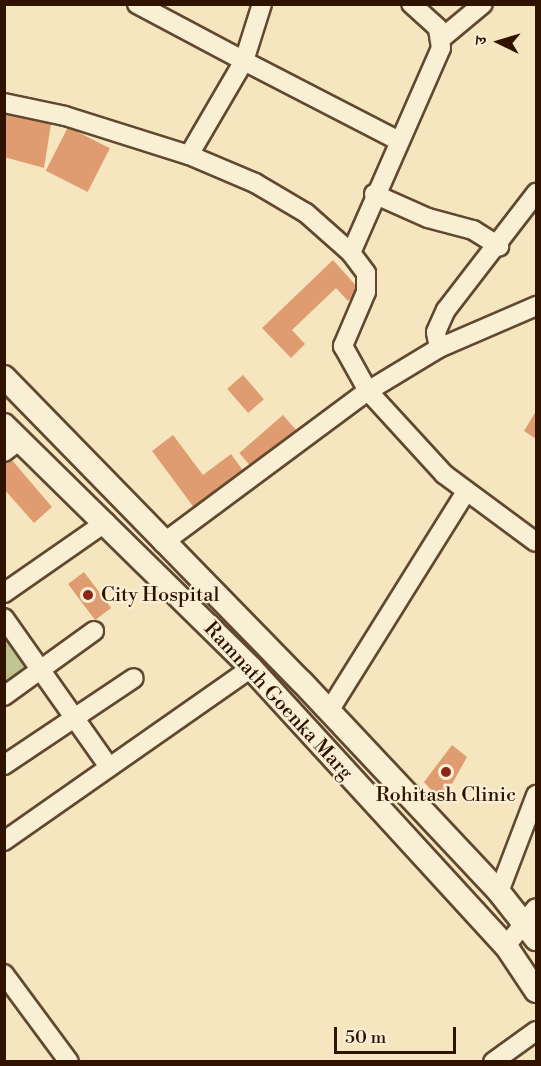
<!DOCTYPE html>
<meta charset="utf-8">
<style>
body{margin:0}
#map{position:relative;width:541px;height:1066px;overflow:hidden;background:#f6e6bf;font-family:"Libre Bodoni","Noto Serif Devanagari",serif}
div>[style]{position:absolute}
.green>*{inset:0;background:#c0c490}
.building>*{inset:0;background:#e09c71;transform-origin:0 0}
.roads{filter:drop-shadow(2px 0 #614830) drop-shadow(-2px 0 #614830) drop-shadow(0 2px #614830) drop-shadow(0 -2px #614830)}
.minor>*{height:18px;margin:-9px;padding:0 9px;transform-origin:9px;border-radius:9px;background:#f9efd5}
.tertiary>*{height:22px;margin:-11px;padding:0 11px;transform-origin:11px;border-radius:11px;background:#f9efd5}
.dots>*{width:16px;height:16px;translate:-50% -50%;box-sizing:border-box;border:3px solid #f9efd5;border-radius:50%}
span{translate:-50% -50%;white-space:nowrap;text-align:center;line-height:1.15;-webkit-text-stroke:4.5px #f9efd5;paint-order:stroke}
.poi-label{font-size:20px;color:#2f1300}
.left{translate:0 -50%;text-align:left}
.street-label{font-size:20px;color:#2f1300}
.frame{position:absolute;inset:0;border:6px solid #2f1300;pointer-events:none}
.north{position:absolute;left:469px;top:12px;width:60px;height:60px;-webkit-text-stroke:4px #f9efd5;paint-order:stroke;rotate:275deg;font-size:16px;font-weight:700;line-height:24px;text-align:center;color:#2f1300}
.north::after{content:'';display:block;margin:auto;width:21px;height:27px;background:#2f1300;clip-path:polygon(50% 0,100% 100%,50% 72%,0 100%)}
.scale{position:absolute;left:334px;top:1027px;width:122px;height:27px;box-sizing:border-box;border:3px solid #2f1300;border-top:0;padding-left:8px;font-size:18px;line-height:21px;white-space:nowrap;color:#2f1300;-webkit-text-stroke:4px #f9efd5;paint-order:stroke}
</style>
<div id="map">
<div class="green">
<div style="clip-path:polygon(4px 630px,31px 668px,4px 687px)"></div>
</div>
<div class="building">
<div style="clip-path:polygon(4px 109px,52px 118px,44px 168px,4px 157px)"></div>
<div style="left:68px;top:127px;width:47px;height:49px;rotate:27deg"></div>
<div style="clip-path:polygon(333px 260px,360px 290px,348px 301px,336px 288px,292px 330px,305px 344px,291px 358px,262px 328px)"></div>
<div style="left:243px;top:375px;width:32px;height:21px;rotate:49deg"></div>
<div style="clip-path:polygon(536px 411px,536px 439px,524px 431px)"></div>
<div style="left:283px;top:415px;width:21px;height:58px;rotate:49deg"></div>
<div style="clip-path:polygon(173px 435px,203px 475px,231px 454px,247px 476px,198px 513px,152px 451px)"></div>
<div style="clip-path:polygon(11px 459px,52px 507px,34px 523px,4px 489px,4px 465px)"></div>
<div style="left:84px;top:572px;width:45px;height:20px;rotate:53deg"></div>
<div style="clip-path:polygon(452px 745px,467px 757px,442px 802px,424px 782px)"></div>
</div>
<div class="roads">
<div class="minor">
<div style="left:137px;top:4px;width:121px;rotate:28deg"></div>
<div style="left:244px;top:61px;width:60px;rotate:-72.5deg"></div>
<div style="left:442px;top:38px;width:53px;rotate:-39.7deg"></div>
<div style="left:4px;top:103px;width:62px;rotate:12deg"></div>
<div style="left:65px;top:116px;width:130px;rotate:17.5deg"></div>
<div style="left:189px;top:155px;width:72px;rotate:23deg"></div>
<div style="left:255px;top:183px;width:59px;rotate:30.5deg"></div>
<div style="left:306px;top:213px;width:60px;rotate:41.6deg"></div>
<div style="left:351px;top:253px;width:25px;rotate:53deg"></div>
<div style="left:366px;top:273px;width:19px;rotate:90deg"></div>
<div style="left:366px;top:292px;width:59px;rotate:113.1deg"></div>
<div style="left:343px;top:346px;width:51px;rotate:60.9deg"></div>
<div style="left:368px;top:391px;width:113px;rotate:47.5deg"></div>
<div style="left:444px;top:474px;width:114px;rotate:36.5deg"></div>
<div style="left:189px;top:155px;width:109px;rotate:-59.7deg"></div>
<div style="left:244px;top:61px;width:174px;rotate:27.3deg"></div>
<div style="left:374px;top:194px;width:59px;rotate:24deg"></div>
<div style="left:428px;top:218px;width:47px;rotate:14.9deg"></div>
<div style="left:473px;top:230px;width:31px;rotate:32deg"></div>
<div style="left:351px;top:253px;width:224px;rotate:-66.3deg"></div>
<div style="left:441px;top:48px;width:20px;rotate:-99deg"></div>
<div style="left:438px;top:28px;width:36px;rotate:-138deg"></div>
<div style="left:439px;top:348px;width:16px;rotate:-101deg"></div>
<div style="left:436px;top:332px;width:24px;rotate:-66deg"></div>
<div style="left:446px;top:310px;width:148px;rotate:-52.4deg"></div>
<div style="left:4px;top:452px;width:21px;rotate:-37deg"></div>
<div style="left:163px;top:543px;width:255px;rotate:-36.6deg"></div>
<div style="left:368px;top:391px;width:83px;rotate:-31.2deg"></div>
<div style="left:439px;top:348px;width:106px;rotate:-23.4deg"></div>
<div style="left:4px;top:593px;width:124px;rotate:-34.8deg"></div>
<div style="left:4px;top:618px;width:182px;rotate:54.8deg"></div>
<div style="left:4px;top:696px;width:111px;rotate:-35.8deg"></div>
<div style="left:329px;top:711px;width:258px;rotate:-58deg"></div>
<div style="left:4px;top:765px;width:156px;rotate:-33.8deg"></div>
<div style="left:4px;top:841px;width:302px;rotate:-35deg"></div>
<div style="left:499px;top:892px;width:104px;rotate:-69.1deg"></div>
<div style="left:506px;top:946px;width:48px;rotate:-51.7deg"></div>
<div style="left:4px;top:974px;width:109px;rotate:53.5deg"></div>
<div style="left:493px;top:1062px;width:53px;rotate:-35.8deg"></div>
</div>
<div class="tertiary">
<div style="left:4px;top:377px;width:426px;rotate:45.7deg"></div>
<div style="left:302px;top:682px;width:288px;rotate:46.8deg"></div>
<div style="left:499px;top:892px;width:60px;rotate:51.8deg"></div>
<div style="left:4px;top:425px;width:346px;rotate:44.5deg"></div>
<div style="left:251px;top:668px;width:377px;rotate:47.5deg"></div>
<div style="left:506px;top:946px;width:54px;rotate:56.3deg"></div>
</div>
</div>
<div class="dots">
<div style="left:88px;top:595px;background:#8f2418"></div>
<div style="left:446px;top:772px;background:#8f2418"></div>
</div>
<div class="poi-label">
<span class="left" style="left:101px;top:595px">City Hospital</span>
<span style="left:446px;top:795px">Rohitash Clinic</span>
</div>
<div class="street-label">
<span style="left:278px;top:701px;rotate:47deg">Ramnath Goenka Marg</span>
</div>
<div class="frame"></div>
<div class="north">उ</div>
<div class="scale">50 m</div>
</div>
